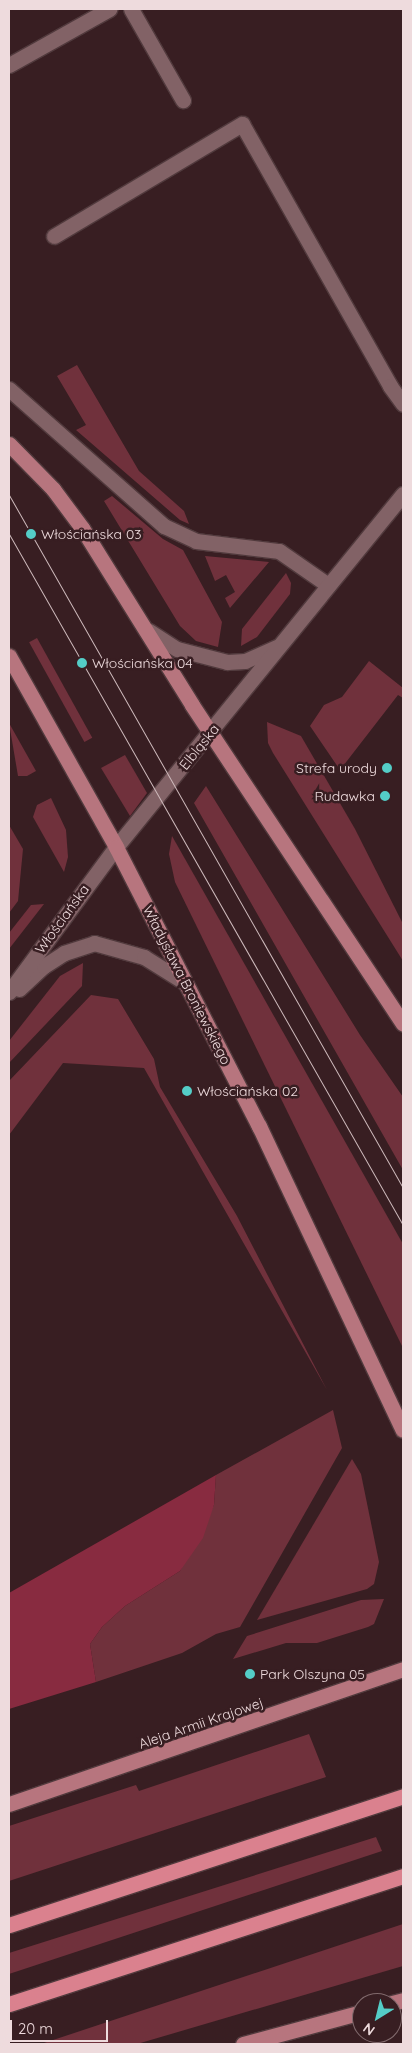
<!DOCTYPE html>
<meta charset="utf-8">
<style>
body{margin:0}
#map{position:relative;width:412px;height:2053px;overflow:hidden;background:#381e22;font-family:Quicksand,sans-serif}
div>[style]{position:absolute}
.green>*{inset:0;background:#70313c;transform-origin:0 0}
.forest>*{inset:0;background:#882b40}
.roads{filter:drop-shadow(1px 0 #513a3d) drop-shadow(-1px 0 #513a3d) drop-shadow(0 1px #513a3d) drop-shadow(0 -1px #513a3d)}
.minor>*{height:15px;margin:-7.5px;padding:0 7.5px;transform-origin:7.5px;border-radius:7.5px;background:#826266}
.major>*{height:15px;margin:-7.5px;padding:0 7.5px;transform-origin:7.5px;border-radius:7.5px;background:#b7757e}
.highway>*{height:15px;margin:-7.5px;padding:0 7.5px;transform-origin:7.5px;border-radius:7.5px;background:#da818e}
.tram>*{height:1px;margin:-0.5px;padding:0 0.5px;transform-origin:0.5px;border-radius:0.5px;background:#cdb9bb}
.dots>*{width:14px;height:14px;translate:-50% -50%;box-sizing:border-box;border:2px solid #381e22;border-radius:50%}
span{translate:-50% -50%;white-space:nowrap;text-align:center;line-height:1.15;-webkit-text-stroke:5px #381e22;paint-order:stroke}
.poi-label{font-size:14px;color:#eedbdd}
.left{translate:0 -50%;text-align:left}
.right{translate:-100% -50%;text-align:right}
.street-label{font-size:14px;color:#eedbdd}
.frame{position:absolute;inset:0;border:10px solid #eedbdd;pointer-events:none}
.north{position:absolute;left:352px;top:1993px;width:50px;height:50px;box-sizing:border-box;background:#381e22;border:1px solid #816a6d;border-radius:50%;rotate:216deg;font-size:14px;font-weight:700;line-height:20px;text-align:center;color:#eedbdd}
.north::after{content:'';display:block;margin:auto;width:18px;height:22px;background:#54cdc7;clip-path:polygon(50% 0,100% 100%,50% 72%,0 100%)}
.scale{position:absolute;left:10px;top:2020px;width:98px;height:22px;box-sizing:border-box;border:2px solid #eedbdd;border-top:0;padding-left:6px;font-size:15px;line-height:18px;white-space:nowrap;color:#eedbdd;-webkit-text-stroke:4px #381e22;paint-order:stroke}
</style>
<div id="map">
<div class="green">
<div style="clip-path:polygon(77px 365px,139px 471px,184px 511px,189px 524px,180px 520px,76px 430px,86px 425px,57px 376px)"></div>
<div style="clip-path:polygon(112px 496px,163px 539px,183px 550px,222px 622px,218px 647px,196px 641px,180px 626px,104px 501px)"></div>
<div style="clip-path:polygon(205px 556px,269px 562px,230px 608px,225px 598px,235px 592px,226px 575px,215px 581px)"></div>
<div style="clip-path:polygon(286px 573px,291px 583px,290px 594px,257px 637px,241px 646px,242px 629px)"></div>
<div style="left:37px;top:638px;width:114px;height:9px;rotate:61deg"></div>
<div style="clip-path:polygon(369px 661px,403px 688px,403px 698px,398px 695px,340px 770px,310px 726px,324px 705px,342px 697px)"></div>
<div style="clip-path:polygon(267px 722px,301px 736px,355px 829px,403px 924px,403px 961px,273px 753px,268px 743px)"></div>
<div style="clip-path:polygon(9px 723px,36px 771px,27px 776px,18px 776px)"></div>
<div style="clip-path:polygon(125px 755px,147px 793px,130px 816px,101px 768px)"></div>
<div style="clip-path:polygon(206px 786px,360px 1035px,403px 1097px,403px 1170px,194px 803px)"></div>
<div style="clip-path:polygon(51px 798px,66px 830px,68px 857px,64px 872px,33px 817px,37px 805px)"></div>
<div style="clip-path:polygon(9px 825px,23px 849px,18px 901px,9px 913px)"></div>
<div style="clip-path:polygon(172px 836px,403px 1244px,403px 1348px,175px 882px,169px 854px)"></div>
<div style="clip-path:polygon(44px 904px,9px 949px,9px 933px,31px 905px)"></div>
<div style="clip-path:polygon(83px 963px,82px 986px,9px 1063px,9px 1041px,60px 976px)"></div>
<div style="clip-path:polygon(91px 995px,118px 999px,154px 1059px,160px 1087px,237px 1216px,327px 1390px,144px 1068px,63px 1063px,9px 1135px,9px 1081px)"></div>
<div style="clip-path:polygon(333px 1410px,342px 1448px,240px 1627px,216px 1634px,182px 1653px,96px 1682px,90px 1644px,102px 1627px,125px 1606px,180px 1571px,214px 1505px,216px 1475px)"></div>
<div style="clip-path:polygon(352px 1459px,361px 1474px,379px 1562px,374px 1584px,367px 1589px,257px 1620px)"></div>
<div style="clip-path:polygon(384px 1599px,374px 1624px,368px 1627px,317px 1643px,286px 1643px,233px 1659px,247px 1636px,361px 1600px)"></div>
<div style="clip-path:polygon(309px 1734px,326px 1777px,9px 1881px,9px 1826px,136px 1785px,139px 1791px)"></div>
<div style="clip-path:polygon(376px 1837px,382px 1851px,9px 1974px,9px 1953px)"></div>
<div style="clip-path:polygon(403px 1924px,403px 1966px,137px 2044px,41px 2044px)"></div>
</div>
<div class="forest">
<div style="clip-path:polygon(216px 1475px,214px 1505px,203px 1538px,180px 1571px,125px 1606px,102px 1627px,90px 1644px,96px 1682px,9px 1709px,9px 1593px)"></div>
</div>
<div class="roads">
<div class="minor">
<div style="left:131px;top:9px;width:105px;rotate:60.3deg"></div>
<div style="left:9px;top:65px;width:115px;rotate:-29.2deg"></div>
<div style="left:54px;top:236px;width:219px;rotate:-30.8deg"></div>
<div style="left:242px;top:124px;width:301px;rotate:60.5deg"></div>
<div style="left:390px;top:386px;width:22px;rotate:54deg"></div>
<div style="left:9px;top:389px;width:207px;rotate:41.5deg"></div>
<div style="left:164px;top:526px;width:35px;rotate:25deg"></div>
<div style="left:196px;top:541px;width:84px;rotate:6.9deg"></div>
<div style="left:279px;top:551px;width:60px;rotate:34.8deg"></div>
<div style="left:149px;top:631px;width:33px;rotate:33deg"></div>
<div style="left:177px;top:649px;width:52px;rotate:14.6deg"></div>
<div style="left:227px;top:662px;width:18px;rotate:-3deg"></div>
<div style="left:245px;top:661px;width:35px;rotate:-24deg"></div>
<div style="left:19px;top:989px;width:34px;rotate:-43deg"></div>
<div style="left:44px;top:966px;width:24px;rotate:-33deg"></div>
<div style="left:64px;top:953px;width:32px;rotate:-18deg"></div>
<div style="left:94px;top:943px;width:52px;rotate:15.6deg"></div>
<div style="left:144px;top:957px;width:47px;rotate:32deg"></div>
<div style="left:9px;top:992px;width:180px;rotate:-53.6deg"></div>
<div style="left:116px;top:847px;width:455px;rotate:-50.9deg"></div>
</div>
<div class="major">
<div style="left:9px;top:444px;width:63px;rotate:45.6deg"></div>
<div style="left:53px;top:489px;width:49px;rotate:53.4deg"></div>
<div style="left:82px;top:528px;width:208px;rotate:58.1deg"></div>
<div style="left:192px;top:705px;width:382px;rotate:56.5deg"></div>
<div style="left:9px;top:656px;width:219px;rotate:60.7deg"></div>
<div style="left:116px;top:847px;width:314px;rotate:62.9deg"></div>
<div style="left:259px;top:1126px;width:336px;rotate:64.7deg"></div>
<div style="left:9px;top:1804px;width:416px;rotate:-18.9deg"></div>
<div style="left:392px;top:2003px;width:11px;rotate:-15deg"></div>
<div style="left:243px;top:2044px;width:123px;rotate:-15.1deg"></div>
</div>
<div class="highway">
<div style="left:9px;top:1925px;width:415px;rotate:-18.1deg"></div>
<div style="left:9px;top:2004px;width:414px;rotate:-18deg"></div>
</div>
</div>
<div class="tram">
<div style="left:9px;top:495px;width:797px;rotate:60.38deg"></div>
<div style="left:9px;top:534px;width:795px;rotate:60.31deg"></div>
</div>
<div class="dots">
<div style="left:31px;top:534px;background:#54cdc7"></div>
<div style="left:82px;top:663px;background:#54cdc7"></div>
<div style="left:387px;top:768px;background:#54cdc7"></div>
<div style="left:385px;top:796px;background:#54cdc7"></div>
<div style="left:187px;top:1091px;background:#54cdc7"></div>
<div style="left:250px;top:1674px;background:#54cdc7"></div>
</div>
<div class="poi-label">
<span class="left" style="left:41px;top:534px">Włościańska 03</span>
<span class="left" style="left:92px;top:663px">Włościańska 04</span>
<span class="right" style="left:377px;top:768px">Strefa urody</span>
<span class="right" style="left:375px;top:796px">Rudawka</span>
<span class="left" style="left:197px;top:1091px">Włościańska 02</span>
<span class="left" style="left:260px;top:1674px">Park Olszyna 05</span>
</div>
<div class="street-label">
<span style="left:199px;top:747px;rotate:-51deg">Elbląska</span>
<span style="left:62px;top:919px;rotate:-54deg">Włościańska</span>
<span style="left:187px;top:985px;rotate:63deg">Władysława Broniewskiego</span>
<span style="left:201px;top:1723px;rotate:-19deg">Aleja Armii Krajowej</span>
</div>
<div class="frame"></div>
<div class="north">N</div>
<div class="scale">20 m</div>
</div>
